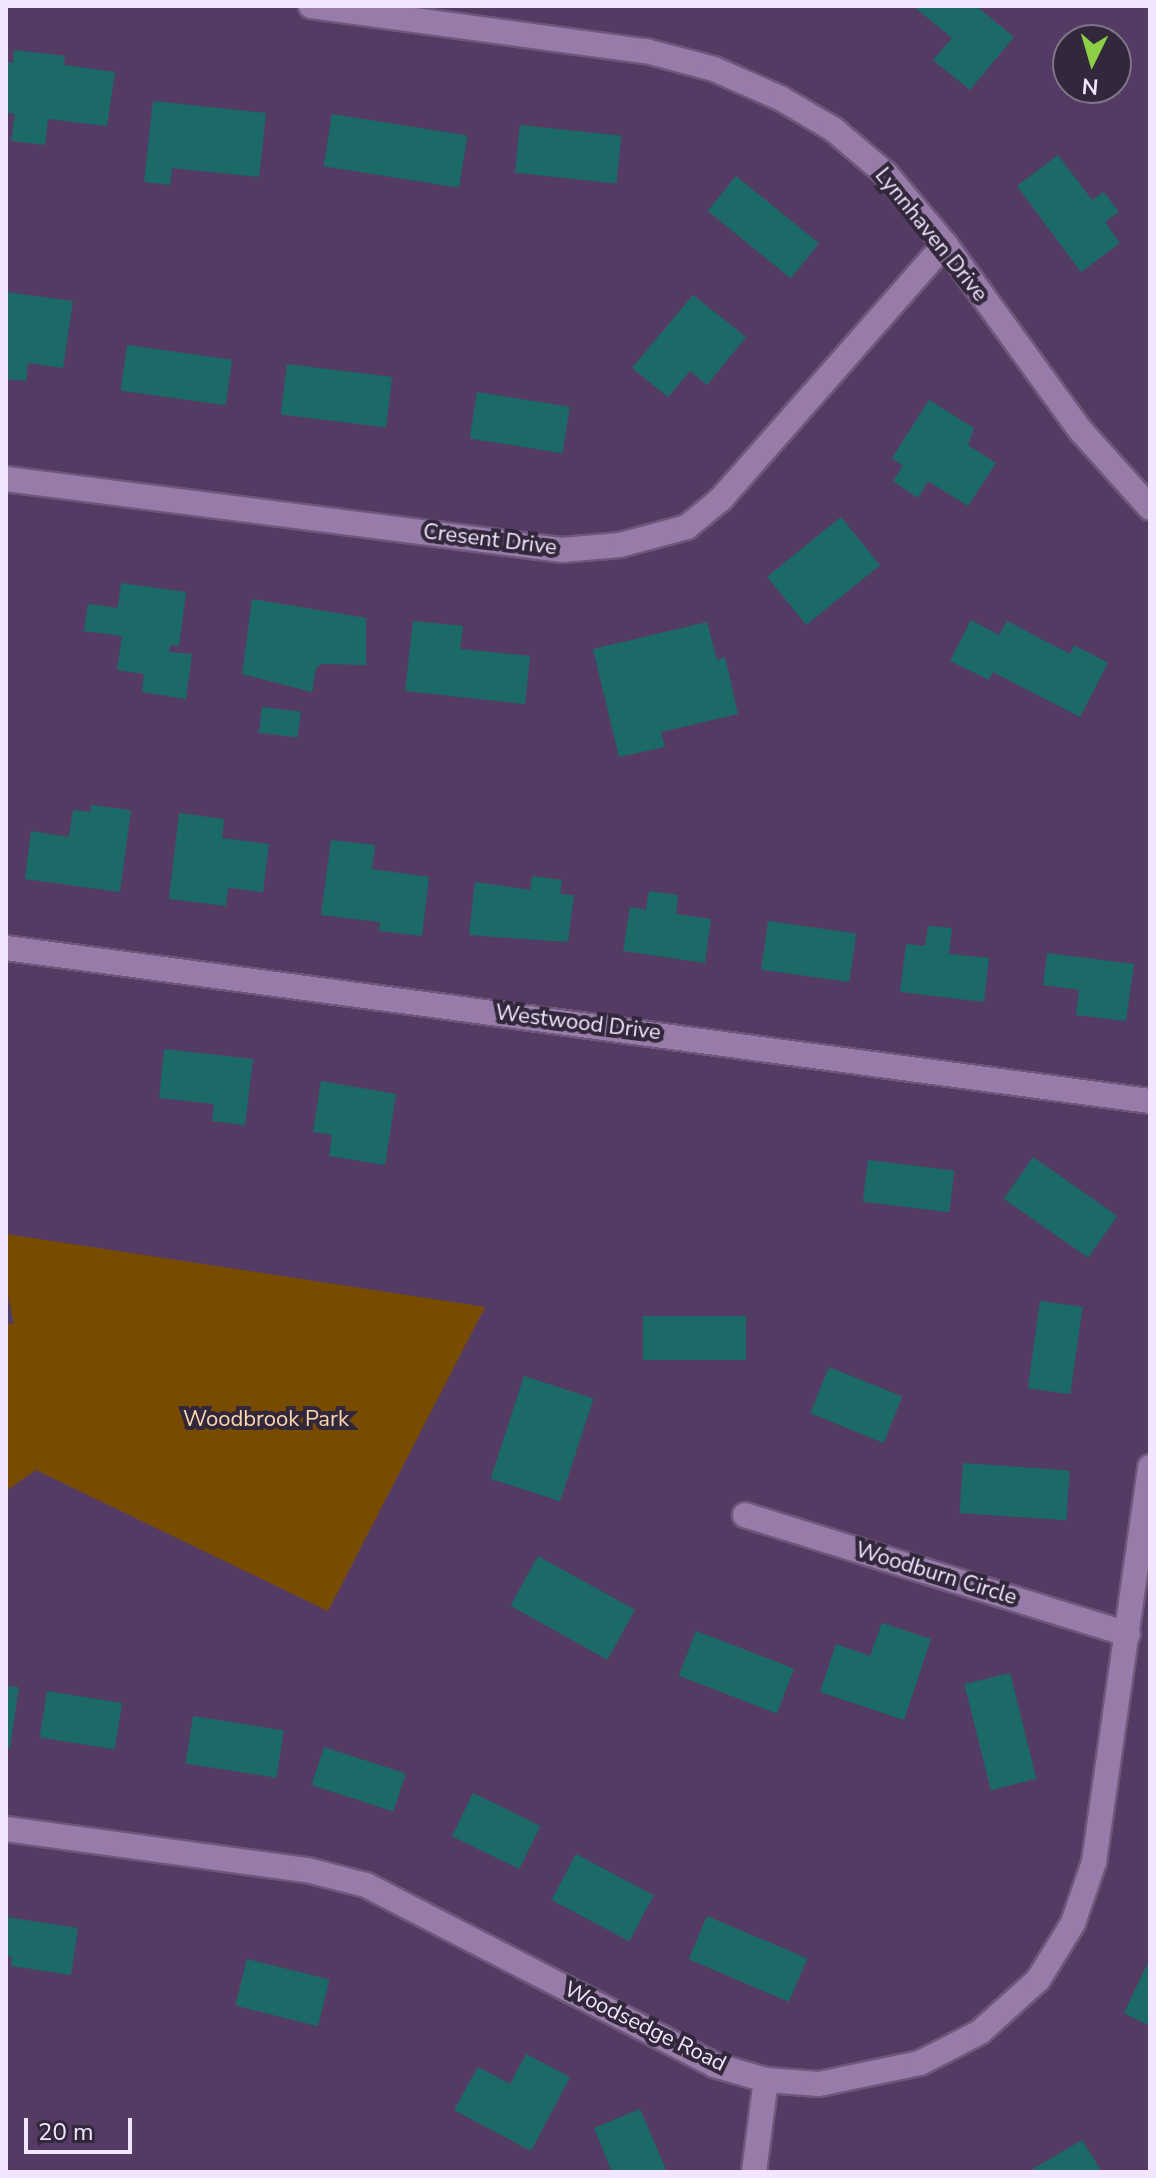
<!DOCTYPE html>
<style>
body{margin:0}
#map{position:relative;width:1156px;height:2178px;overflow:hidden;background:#543b64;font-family:"Nunito Sans",sans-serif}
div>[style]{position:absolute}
.green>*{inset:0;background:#784c00}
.building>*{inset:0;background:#1b6a67;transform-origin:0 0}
.roads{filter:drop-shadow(2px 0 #6d587b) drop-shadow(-2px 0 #6d587b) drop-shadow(0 2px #6d587b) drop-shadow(0 -2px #6d587b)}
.minor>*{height:24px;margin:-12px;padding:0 12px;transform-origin:12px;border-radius:12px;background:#977caa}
span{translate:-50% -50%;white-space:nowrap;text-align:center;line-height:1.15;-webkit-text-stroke:8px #33283b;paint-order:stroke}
.street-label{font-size:22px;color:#f4e5fe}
.park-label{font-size:22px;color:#fad6ac}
.frame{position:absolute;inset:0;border:8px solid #f4e5fe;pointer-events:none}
.north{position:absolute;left:1052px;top:24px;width:80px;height:80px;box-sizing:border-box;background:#33283b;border:2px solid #807489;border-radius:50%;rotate:185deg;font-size:22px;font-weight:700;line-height:32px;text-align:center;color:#f4e5fe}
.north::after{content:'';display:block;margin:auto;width:28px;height:36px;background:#8cce45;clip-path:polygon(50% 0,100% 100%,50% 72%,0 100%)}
.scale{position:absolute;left:24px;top:2118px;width:108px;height:36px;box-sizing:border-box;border:4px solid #f4e5fe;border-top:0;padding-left:10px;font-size:24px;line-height:28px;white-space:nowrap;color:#f4e5fe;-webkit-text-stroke:6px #33283b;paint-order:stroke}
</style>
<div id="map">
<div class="green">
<div style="clip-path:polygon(6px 1234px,485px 1307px,328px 1611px,36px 1470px,6px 1491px,6px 1323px,14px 1324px,6px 1286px)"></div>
</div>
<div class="building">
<div style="clip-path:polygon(913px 6px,976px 6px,1014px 37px,970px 90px,933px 60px,952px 38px)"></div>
<div style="clip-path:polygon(14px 50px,65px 56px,64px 65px,115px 72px,107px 126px,48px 119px,45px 145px,11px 141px,15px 114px,6px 113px,6px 62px,13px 63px)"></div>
<div style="clip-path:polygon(153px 101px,266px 113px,259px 177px,172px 168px,170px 185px,144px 182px)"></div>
<div style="left:332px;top:114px;width:137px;height:53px;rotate:9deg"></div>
<div style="left:520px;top:125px;width:102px;height:48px;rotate:6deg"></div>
<div style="clip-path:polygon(1058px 155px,1092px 200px,1104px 192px,1119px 212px,1105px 222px,1120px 243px,1081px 272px,1017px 186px)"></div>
<div style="left:736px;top:176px;width:107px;height:45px;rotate:39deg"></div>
<div style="clip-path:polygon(6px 292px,73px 301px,63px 368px,28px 363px,26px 381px,6px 379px)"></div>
<div style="clip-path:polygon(693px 295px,746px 337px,707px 385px,690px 371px,668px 397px,632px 368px)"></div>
<div style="left:127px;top:345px;width:106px;height:46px;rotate:8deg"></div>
<div style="left:287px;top:364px;width:106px;height:51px;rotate:7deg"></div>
<div style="left:477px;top:392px;width:94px;height:47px;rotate:9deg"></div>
<div style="clip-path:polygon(929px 400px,974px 428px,968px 445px,996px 463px,968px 506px,928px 481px,918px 498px,893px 481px,903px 466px,892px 458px)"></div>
<div style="left:841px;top:517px;width:62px;height:95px;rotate:51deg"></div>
<div style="clip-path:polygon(121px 583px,186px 592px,179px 646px,170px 645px,169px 652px,192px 654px,186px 699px,142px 692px,144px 674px,117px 670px,122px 636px,84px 631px,88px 604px,118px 608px)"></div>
<div style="clip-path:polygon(252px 599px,366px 618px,366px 665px,322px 664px,316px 668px,312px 692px,242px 674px)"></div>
<div style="clip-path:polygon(971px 620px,999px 635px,1007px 621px,1070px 654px,1074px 645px,1108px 663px,1080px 717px,993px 672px,989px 680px,950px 661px)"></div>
<div style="clip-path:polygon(413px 621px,463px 626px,460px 649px,530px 656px,525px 704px,405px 691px)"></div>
<div style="clip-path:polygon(707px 622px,717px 660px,725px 657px,738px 714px,661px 732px,665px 747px,619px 757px,593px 649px)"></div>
<div style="left:262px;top:707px;width:39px;height:26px;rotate:7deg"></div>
<div style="clip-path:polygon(91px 805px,131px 810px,120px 892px,25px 879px,31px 831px,69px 837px,73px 810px,91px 812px)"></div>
<div style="clip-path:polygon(179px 813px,224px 819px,222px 838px,269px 844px,263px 892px,228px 888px,226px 906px,169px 899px)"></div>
<div style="clip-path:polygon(331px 840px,375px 845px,372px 869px,429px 877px,422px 936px,379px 931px,380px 922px,321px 915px)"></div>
<div style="clip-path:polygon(532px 876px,562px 880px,560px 894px,574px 895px,568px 942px,469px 935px,475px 882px,530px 890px)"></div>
<div style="clip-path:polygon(649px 891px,678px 895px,676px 914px,711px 919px,705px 963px,623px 951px,630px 907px,646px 910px)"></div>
<div style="left:768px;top:921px;width:89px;height:49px;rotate:8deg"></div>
<div style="clip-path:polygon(928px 926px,952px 928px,949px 954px,989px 958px,984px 1002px,900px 992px,906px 944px,925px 946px)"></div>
<div style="clip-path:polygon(1047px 953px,1134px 964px,1126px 1021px,1076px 1015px,1079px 990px,1043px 985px)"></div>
<div style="clip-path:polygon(164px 1049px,253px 1059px,245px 1125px,212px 1121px,214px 1104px,159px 1098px)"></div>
<div style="clip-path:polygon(321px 1081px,396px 1094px,385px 1165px,329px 1156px,332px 1135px,313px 1132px)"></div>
<div style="left:1033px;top:1157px;width:103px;height:51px;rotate:35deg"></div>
<div style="left:868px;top:1160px;width:87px;height:42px;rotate:7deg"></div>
<div style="left:1040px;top:1301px;width:43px;height:88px;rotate:8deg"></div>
<div style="left:643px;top:1316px;width:103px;height:44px"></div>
<div style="left:829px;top:1367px;width:79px;height:50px;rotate:22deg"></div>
<div style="left:524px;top:1376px;width:73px;height:108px;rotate:18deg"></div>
<div style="left:963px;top:1463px;width:107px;height:50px;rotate:4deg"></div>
<div style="left:538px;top:1556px;width:111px;height:57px;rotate:29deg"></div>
<div style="clip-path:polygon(882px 1623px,931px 1639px,904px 1720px,820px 1692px,836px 1644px,870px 1656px)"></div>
<div style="left:696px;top:1631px;width:105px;height:48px;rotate:21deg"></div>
<div style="left:1010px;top:1673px;width:109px;height:47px;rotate:76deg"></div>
<div style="clip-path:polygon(6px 1686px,19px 1687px,10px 1748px,6px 1747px)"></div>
<div style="left:47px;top:1691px;width:76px;height:47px;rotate:9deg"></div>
<div style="left:193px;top:1716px;width:92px;height:48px;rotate:9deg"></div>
<div style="left:324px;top:1747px;width:86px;height:40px;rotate:18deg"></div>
<div style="left:473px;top:1793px;width:75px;height:48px;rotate:26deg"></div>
<div style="left:576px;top:1854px;width:88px;height:52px;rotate:28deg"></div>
<div style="left:707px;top:1916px;width:109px;height:47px;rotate:23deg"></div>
<div style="clip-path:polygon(6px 1917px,78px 1928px,71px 1975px,11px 1966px,12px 1957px,6px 1956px)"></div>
<div style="clip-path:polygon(1150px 1958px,1150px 2026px,1124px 2013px)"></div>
<div style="left:247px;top:1959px;width:85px;height:48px;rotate:14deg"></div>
<div style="clip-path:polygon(526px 2054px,570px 2077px,531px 2151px,454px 2110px,478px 2067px,510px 2084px)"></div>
<div style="clip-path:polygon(640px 2109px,667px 2172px,612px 2172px,594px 2128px)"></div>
<div style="clip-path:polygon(1082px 2140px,1102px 2172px,1028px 2172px)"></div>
</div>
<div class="roads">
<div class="minor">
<div style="left:311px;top:6px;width:338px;rotate:7.7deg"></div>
<div style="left:646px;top:51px;width:70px;rotate:14.8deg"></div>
<div style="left:714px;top:69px;width:72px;rotate:23.7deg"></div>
<div style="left:780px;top:98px;width:61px;rotate:30.3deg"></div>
<div style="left:833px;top:129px;width:70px;rotate:40.3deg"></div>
<div style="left:886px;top:174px;width:92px;rotate:49.9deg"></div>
<div style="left:945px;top:244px;width:231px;rotate:54deg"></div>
<div style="left:1081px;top:431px;width:103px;rotate:48.1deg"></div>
<div style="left:6px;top:479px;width:561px;rotate:7.28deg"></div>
<div style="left:562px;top:550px;width:58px;rotate:-4.9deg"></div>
<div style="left:620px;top:545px;width:69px;rotate:-15deg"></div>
<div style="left:687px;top:527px;width:44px;rotate:-39.5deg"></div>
<div style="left:721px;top:499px;width:339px;rotate:-48.7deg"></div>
<div style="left:6px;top:948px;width:1154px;rotate:7.62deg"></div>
<div style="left:745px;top:1515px;width:401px;rotate:17.3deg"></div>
<div style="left:6px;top:1829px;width:304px;rotate:7.8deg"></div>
<div style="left:307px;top:1870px;width:61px;rotate:14.3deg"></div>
<div style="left:366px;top:1885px;width:392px;rotate:27.3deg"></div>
<div style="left:714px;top:2065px;width:54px;rotate:16.1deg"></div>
<div style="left:766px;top:2080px;width:53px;rotate:4.3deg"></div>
<div style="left:819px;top:2084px;width:103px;rotate:-11.7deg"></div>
<div style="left:920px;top:2063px;width:68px;rotate:-27.3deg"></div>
<div style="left:980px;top:2032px;width:78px;rotate:-41.9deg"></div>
<div style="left:1038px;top:1980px;width:67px;rotate:-58.4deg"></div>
<div style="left:1073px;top:1923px;width:65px;rotate:-71deg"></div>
<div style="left:1094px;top:1862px;width:399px;rotate:-81.9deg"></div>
<div style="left:754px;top:2172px;width:93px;rotate:-82.6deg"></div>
</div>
</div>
<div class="street-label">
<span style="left:931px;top:235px;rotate:51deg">Lynnhaven Drive</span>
<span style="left:490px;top:540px;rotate:7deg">Cresent Drive</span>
<span style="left:578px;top:1023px;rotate:7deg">Westwood Drive</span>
<span style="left:936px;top:1574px;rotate:17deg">Woodburn Circle</span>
<span style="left:645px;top:2027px;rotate:26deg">Woodsedge Road</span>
</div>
<div class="park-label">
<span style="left:266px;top:1420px">Woodbrook Park</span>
</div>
<div class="frame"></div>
<div class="north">N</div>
<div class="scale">20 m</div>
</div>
